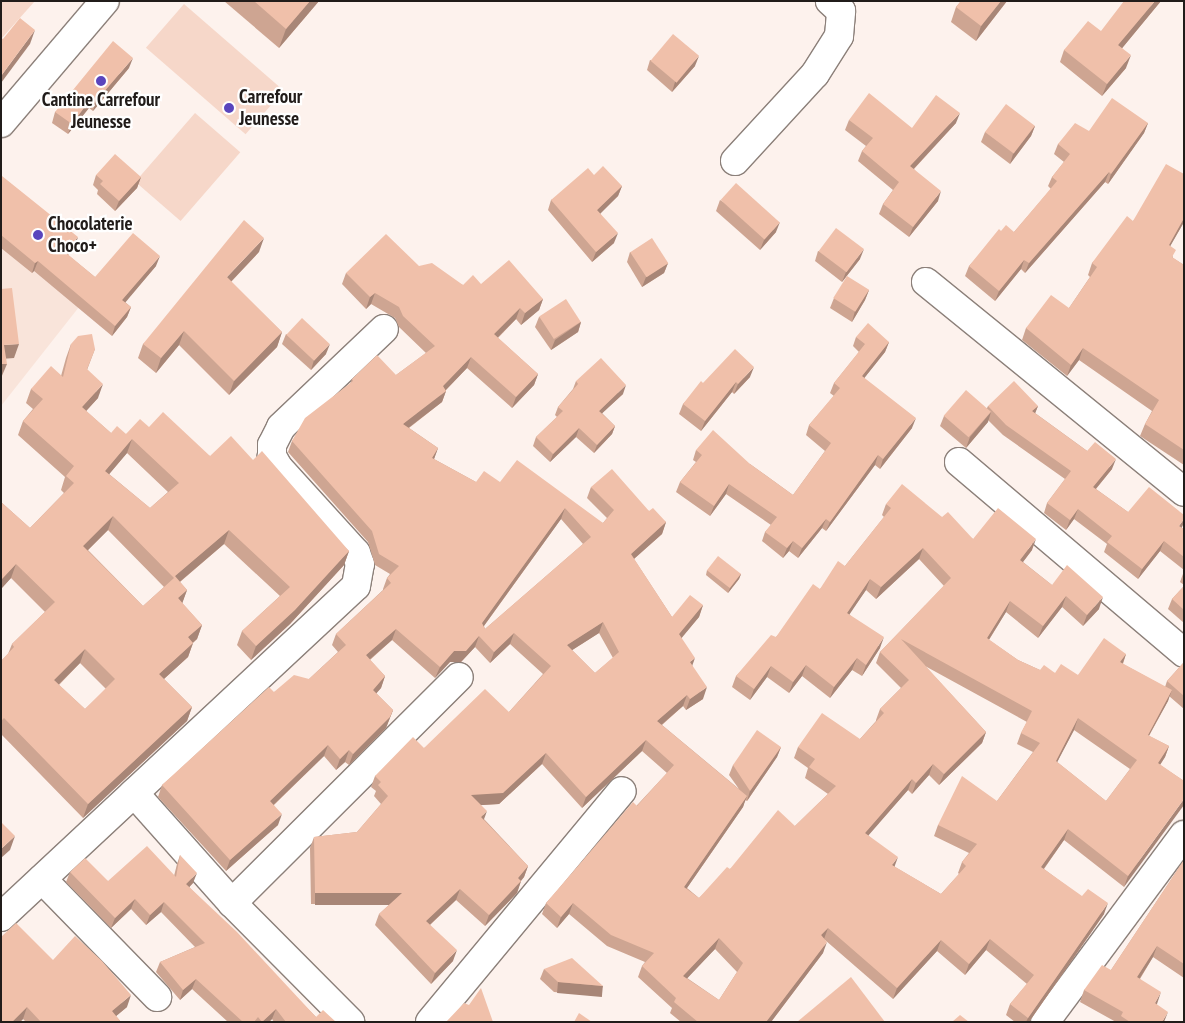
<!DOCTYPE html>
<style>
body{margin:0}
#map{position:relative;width:1185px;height:1023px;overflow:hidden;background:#fdf2ed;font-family:"PT Sans Narrow",sans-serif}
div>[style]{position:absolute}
.built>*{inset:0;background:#f9e4da}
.green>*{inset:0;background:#f6d7c9;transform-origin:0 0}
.roads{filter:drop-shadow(1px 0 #8c807a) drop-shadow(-1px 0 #8c807a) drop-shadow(0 1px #8c807a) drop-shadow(0 -1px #8c807a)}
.minor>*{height:28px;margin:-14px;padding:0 14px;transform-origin:14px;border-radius:14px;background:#fff}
.wall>*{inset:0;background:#cea592}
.shaded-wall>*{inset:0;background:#a88677;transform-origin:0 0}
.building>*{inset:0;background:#f0c0aa;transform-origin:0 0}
.dots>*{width:14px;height:14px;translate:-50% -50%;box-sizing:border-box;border:2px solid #fff;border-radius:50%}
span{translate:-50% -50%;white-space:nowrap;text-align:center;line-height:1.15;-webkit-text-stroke:4.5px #fff;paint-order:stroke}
.poi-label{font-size:19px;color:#211c1a;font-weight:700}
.left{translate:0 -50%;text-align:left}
.frame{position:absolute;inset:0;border:2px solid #211c1a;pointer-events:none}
</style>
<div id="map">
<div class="built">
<div style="clip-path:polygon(1px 245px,79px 307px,1px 406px)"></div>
</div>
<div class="green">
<div style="clip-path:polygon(1px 1px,35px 1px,1px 39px)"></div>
<div style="left:184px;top:4px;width:132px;height:58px;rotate:41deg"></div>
<div style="left:195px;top:113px;width:60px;height:91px;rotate:41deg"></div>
</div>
<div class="roads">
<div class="minor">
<div style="left:1px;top:123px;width:160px;rotate:-49.6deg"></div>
<div style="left:735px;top:161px;width:118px;rotate:-47.4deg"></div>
<div style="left:815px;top:74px;width:45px;rotate:-57.7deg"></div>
<div style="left:839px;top:36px;width:25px;rotate:-85deg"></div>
<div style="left:841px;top:11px;width:15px;rotate:-138deg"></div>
<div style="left:926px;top:282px;width:333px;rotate:39.1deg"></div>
<div style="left:959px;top:462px;width:295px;rotate:40.3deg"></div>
<div style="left:134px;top:793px;width:147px;rotate:48.3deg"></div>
<div style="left:232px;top:903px;width:168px;rotate:45.2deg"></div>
<div style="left:42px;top:879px;width:165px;rotate:45.7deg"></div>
<div style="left:232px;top:903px;width:320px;rotate:-44.9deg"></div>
<div style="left:1px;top:917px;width:485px;rotate:-43deg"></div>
<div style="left:356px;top:586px;width:22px;rotate:-80deg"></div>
<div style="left:360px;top:564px;width:12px;rotate:-110deg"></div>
<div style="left:356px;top:553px;width:116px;rotate:-132.2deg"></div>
<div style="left:278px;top:467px;width:13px;rotate:-119deg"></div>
<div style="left:272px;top:456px;width:11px;rotate:-90deg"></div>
<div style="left:272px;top:445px;width:20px;rotate:-63deg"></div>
<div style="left:281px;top:427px;width:142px;rotate:-43.6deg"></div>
<div style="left:430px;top:1022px;width:300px;rotate:-50.3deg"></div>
<div style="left:1045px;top:1022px;width:233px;rotate:-53.4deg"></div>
</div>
</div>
<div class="wall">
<div style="clip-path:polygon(224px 1px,319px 1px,279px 48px)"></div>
<div style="clip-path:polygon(961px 1px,1007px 1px,976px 41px,951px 22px,956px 7px)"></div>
<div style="clip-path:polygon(1161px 1px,1122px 48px,1126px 68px,1102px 96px,1060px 62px,1064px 50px)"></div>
<div style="clip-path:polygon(650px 60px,695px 66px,672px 92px,647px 70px)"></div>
<div style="clip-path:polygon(129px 68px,93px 111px,89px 108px,68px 134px,52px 123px,55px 112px)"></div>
<div style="clip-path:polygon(849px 120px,912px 128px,956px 123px,914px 169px,938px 201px,909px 237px,879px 214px,883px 204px,893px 190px,858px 161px,862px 151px,866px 146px,845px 130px)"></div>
<div style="clip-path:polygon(1148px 123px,1144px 133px,1108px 184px,1105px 182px,1025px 273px,1021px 269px,995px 301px,965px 276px,969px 266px,1001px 231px,1014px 232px,1051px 189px,1048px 186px,1052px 177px,1064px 162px,1054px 154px,1058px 144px,1089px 131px)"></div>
<div style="clip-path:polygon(1035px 126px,1031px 136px,1010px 164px,981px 142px,985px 132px)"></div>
<div style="clip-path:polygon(1184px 174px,1184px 222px,1170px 246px,1173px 258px,1184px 265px,1184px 465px,1140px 436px,1145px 424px,1152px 411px,1079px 360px,1067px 376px,1022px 340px,1026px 328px,1069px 308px,1090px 277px,1088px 275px,1092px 263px,1133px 221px)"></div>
<div style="clip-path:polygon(96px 175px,141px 177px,137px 188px,115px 211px,97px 194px,98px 190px,93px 185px)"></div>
<div style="clip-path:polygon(594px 175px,622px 186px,618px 196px,600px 213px,614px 243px,592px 262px,548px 210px,551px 200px)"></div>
<div style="clip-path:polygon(1px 176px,75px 247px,68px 255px,95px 277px,156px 266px,125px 302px,131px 307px,127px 317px,112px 336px,34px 271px,32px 273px,1px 248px)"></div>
<div style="clip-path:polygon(720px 200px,776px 232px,760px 250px,716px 211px)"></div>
<div style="clip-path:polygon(818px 251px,860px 259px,842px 282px,815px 261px)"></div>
<div style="clip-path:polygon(259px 252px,231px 282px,282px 332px,277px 347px,229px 395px,179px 345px,156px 373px,138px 358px,143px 344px)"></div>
<div style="clip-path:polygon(630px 252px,668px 263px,664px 273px,642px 287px,627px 262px)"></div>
<div style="clip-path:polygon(evenodd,419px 266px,463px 285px,481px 284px,543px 299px,539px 310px,521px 325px,516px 319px,498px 338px,538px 374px,534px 385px,512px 408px,467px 368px,446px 390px,446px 391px,442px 402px,409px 428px,438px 448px,434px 459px,476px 482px,500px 482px,603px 523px,607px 518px,587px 498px,591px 487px,649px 511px,666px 522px,662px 534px,634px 559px,672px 617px,703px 605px,699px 617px,681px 638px,692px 665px,703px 699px,686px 710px,683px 706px,662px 725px,739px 789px,729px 775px,733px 765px,781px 747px,777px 757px,747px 801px,745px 800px,743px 807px,687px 888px,699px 898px,730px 869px,795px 826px,828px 794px,805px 778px,808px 768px,794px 758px,798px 747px,860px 739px,876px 721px,876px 720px,880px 709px,901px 688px,876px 663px,880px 652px,944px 586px,919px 559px,876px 599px,866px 590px,849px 614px,880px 648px,862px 676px,852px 670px,830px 698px,802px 676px,789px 693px,767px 677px,750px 700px,732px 687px,736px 676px,776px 637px,820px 589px,845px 566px,884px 517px,882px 515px,886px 504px,942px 517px,973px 539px,1032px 550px,1023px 562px,1052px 585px,1099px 609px,1083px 626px,1062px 607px,1038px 638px,1006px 612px,989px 640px,1018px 660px,1040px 670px,1055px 673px,1078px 675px,1126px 654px,1123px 664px,1165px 687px,1167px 681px,1184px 662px,1184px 709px,1169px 696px,1168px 701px,1149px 736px,1169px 746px,1165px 757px,1160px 765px,1184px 781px,1124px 887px,1064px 840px,1044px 869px,1104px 914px,1029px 1022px,1015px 1022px,1006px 1015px,1010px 1004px,1027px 984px,986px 950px,965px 975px,937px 951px,893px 999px,825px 940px,823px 953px,771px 1022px,681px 1022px,670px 1013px,672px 1008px,638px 977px,642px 966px,645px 962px,607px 946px,569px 914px,557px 928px,542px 914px,546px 903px,667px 773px,642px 751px,582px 808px,542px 764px,499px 804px,481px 805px,484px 819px,528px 866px,524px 877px,521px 881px,517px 893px,485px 926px,456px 900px,430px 925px,453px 961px,431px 984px,375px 925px,379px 914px,390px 904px,311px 904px,310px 848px,314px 837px,357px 832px,381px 804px,374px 796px,376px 791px,371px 787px,375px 776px,424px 748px,509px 712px,543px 674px,510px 644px,490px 663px,475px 647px,461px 662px,450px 662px,435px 678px,392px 640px,370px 660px,385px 676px,381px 688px,376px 693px,393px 710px,386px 728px,349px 765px,345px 762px,336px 770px,324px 756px,274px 805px,278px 825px,226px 871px,158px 797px,162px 785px,274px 692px,309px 679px,338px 652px,332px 645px,336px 634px,383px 590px,383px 589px,387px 578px,390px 574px,375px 565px,368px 542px,288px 452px,292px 441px,350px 384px,352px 379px,396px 375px,426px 353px,399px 327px,395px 318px,371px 304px,366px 309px,342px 284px,346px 273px,419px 266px,561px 519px,583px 544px,485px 629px,484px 626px,561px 519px,419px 266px,599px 633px,613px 658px,595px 673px,572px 650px,599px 633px,419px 266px,925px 666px,1027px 722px,1021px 733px,1017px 744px,1033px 752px,997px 801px,938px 825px,934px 836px,969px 853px,962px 862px,958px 873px,959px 874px,941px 894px,895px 867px,868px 835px,908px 790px,912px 794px,929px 775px,939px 785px,982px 743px,986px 732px,925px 666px,419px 266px,1074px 730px,1130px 769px,1106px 801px,1057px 762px,1074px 730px,419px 266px,715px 949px,737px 972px,719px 1000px,687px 978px,715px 949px)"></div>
<div style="clip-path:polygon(869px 290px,865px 300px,852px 322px,830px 308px,834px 298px)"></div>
<div style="clip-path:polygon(539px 317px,581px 322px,578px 332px,551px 350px,535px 327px)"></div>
<div style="clip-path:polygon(286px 334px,326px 354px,311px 370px,282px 344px)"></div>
<div style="clip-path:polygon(856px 337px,889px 342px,885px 352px,864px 378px,912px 428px,880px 469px,875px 465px,826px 531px,822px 528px,798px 558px,789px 551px,783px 558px,762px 541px,765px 532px,771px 525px,726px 494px,710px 516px,676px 492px,680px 482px,696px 462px,693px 460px,696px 450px,750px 464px,793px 495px,825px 451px,806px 435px,809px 425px,834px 396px,830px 393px,834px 383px,859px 352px,853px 346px)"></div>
<div style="clip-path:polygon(evenodd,71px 344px,95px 349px,87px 370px,98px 398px,86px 411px,111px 433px,126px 434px,149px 427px,210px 456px,253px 460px,349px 551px,344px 565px,290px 624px,251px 660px,237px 645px,242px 631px,280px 596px,224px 544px,180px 582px,187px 590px,182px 603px,202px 625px,197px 639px,193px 643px,188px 657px,164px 679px,192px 707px,187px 721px,83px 818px,1px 734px,1px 661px,8px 654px,12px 644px,45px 612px,11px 578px,1px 589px,1px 502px,30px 528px,64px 493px,61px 490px,65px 477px,18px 435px,23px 421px,33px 409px,26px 403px,31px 389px,61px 376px,66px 358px,71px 344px,127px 453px,168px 492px,150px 508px,109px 474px,127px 453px,71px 344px,108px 530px,164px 587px,143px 606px,88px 550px,108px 530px,71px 344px,80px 663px,106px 689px,85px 709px,59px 685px,80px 663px)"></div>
<div style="clip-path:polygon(750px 377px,734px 394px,732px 392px,701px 431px,679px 414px,683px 404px,703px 383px)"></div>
<div style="clip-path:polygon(576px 381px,623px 394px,602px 413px,615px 426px,612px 434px,594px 453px,576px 437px,550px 462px,533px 446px,536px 437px,557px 417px,555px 415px,558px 407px,573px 389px)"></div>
<div style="clip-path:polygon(988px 406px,1038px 406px,1035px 413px,1112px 469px,1096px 489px,1128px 512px,1182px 527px,1182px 528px,1184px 529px,1184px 570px,1160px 551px,1138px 579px,1104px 552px,1107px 544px,1074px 519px,1066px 530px,1044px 513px,1047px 503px,1065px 479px,1003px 435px,988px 420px,988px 422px,966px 448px,940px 426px,944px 416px,987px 408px)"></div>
<div style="clip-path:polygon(707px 570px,741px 574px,739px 579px,728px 593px,706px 575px)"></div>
<div style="clip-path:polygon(1184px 571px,1184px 585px,1180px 582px)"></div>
<div style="clip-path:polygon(1184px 586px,1184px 623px,1168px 609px,1172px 599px)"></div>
<div style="clip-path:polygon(180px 855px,193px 883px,189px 887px,316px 1017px,336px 1022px,274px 1022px,272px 1019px,269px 1022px,228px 1022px,192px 989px,180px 1000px,156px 972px,160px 962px,195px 947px,161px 912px,146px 925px,131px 909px,111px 928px,66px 882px,70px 872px,108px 881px,174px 876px,177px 864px)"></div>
<div style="clip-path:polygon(1184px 860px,1184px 978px,1153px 957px,1140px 979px,1157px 1005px,1164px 1022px,1116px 1022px,1080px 1002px,1084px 990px,1111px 970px)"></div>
<div style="clip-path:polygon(53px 960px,127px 1007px,116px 1016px,121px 1022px,26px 1022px,23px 1019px,20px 1022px,1px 1022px)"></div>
<div style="clip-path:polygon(544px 969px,603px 986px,599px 996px,554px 992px,540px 979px)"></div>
</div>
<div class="shaded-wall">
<div style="clip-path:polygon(310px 1px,319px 1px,279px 48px,286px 29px)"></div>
<div style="clip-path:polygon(1001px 1px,1007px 1px,976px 41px,981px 26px)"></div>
<div style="clip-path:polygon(1155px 1px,1161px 1px,1114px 58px,1118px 45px)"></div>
<div style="clip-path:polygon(35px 30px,30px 44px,1px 83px,1px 76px)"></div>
<div style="clip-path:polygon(1131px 55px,1126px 68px,1102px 96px,1107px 84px)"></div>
<div style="clip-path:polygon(699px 56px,695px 66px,672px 92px,675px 82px)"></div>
<div style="clip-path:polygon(133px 58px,129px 68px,93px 111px,96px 101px)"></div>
<div style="clip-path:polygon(92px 97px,89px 108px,68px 134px,72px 124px)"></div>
<div style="clip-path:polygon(960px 113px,956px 123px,907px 176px,910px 166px)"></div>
<div style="clip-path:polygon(1148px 123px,1144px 133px,1108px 184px,1111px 174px)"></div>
<div style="clip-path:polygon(1035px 126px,1031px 136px,1010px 164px,1013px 154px)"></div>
<div style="clip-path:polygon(1109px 172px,1105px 182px,1025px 273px,1029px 263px)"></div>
<div style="clip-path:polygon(141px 177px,137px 188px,115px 211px,119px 201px)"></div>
<div style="clip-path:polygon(622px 186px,618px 196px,594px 220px,597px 210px)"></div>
<div style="clip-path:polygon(941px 191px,938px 201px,909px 237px,913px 227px)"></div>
<div style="clip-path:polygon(1184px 218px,1184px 222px,1164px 257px,1169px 245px)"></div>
<div style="clip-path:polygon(780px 222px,776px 232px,760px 250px,764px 240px)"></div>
<div style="clip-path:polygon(618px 233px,614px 243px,592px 262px,596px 252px)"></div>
<div style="clip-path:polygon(78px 237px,75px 247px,61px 262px,65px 252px)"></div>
<div style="clip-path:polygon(264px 238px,259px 252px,222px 291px,227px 277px)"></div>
<div style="clip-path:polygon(864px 249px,860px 259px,842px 282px,846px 272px)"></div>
<div style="clip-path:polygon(160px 256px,156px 266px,119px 310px,122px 300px)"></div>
<div style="clip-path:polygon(1024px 260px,1021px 269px,995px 301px,999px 291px)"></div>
<div style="clip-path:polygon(38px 261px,34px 271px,32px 273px,35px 263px)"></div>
<div style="clip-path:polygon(668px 263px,664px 273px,642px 287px,646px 277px)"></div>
<div style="clip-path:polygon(869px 290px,865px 300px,852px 322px,855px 311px)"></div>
<div style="clip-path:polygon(375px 293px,371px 304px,366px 309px,370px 297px)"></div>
<div style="clip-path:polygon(543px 299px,539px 310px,521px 325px,525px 313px)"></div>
<div style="clip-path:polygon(131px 307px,127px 317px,112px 336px,115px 326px)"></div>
<div style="clip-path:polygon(520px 308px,516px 319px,490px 345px,494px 334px)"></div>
<div style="clip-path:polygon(581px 322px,578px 332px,551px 350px,555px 340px)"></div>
<div style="clip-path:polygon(184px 331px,179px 345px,156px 373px,161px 358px)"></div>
<div style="clip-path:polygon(282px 332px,277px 347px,229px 395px,234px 381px)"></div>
<div style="clip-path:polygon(889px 342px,885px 352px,858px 386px,862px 376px)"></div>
<div style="clip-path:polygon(19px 344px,14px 358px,1px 359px,4px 345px)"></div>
<div style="clip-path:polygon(330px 344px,326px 354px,311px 370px,314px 360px)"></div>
<div style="clip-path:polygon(1083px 348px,1079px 360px,1067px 376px,1071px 365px)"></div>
<div style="clip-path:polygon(471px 357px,467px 368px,440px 396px,446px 391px,442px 402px,399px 435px,403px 424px,443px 386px)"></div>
<div style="clip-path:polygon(1px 364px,7px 364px,1px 378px)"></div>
<div style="clip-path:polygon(754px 367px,750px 377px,734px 394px,738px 384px)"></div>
<div style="clip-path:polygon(538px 374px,534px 385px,512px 408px,516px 397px)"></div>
<div style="clip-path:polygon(736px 382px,732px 392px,701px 431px,705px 421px)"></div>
<div style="clip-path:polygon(103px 384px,98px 398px,77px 421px,82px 407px)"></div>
<div style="clip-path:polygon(626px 385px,623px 394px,596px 419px,599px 411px)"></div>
<div style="clip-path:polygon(1038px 406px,1034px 416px,1032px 411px)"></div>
<div style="clip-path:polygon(991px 412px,988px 422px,966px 448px,970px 437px)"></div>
<div style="clip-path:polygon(916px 418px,912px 428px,880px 469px,883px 459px)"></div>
<div style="clip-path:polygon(615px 426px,612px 434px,594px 453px,597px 445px)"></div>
<div style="clip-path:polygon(579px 428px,576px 437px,550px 462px,553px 454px)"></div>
<div style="clip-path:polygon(132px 439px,127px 453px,100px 485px,105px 471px)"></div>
<div style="clip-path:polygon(438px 448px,434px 459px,432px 458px)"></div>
<div style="clip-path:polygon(878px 455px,875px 465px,826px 531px,830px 522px)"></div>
<div style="clip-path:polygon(1116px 459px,1112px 469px,1089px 497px,1093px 487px)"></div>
<div style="clip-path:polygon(729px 484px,726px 494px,710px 516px,714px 506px)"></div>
<div style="clip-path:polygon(565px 508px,561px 519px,478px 634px,482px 623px)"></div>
<div style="clip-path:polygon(1078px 509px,1074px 519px,1066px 530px,1070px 520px)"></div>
<div style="clip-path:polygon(113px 516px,108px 530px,78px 560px,83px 546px)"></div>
<div style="clip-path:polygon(826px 519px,822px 528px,798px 558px,802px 548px)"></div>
<div style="clip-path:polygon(1184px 519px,1184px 523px,1182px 527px,1175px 536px,1179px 526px)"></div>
<div style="clip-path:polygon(666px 522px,662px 534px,627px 565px,631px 554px)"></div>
<div style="clip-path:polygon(229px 530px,224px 544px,170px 590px,175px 576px)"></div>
<div style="clip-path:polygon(1036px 539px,1032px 550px,1016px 571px,1020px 560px)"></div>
<div style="clip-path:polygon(793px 541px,789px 551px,783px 558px,787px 548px)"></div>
<div style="clip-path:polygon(1164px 541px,1160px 551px,1138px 579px,1142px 569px)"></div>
<div style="clip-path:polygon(923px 548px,919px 559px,876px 599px,881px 587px)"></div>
<div style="clip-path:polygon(349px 551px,344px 565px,290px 624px,251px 660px,256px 646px)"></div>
<div style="clip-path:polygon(16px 564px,11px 578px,1px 589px,1px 580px)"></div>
<div style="clip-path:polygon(741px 574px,739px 579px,728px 593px,730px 588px)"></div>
<div style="clip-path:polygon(870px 579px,866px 590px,843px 624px,847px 613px)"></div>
<div style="clip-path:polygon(187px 590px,182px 604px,178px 598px)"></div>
<div style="clip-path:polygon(1066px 596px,1062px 607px,1038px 638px,1043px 626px)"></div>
<div style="clip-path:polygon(1103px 597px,1099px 609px,1083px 626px,1087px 615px)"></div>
<div style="clip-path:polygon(1010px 601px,1006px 612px,983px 649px,987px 638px)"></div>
<div style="clip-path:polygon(703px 605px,699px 617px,675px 646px,679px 634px)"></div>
<div style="clip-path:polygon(603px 622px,599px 633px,563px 656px,567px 645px)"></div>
<div style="clip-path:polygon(202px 625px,197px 639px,183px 651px,188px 637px)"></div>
<div style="clip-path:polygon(396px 629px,392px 640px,362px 666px,366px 655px)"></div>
<div style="clip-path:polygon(514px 633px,510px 644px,490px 663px,494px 652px)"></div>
<div style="clip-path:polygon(479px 636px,475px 647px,461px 662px,450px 662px,435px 678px,440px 667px,454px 651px)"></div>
<div style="clip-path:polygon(884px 637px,880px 648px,862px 676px,866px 665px)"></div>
<div style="clip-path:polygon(193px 643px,188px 657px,154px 688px,159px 674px)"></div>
<div style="clip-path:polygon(85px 649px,80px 663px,49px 694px,54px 680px)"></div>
<div style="clip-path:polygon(1126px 654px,1122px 665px,1120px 662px)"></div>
<div style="clip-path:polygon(695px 658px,691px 669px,690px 662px)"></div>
<div style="clip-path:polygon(857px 658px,852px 670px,830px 698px,834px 687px)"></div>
<div style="clip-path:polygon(806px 665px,802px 676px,789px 693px,793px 682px)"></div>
<div style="clip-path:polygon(771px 666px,767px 677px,750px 700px,754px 689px)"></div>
<div style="clip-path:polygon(385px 676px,381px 688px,369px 702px,373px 690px)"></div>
<div style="clip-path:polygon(707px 687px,703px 699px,686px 710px,690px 699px)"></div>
<div style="clip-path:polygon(1172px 690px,1168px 701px,1143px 746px,1148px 735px)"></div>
<div style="clip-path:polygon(687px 695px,683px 706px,653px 732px,657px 721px)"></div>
<div style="clip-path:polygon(192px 707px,187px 721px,83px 818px,88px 804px)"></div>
<div style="clip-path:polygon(393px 710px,386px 728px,349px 765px,353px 754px)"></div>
<div style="clip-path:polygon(1078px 718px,1074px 730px,1052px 772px,1056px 761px)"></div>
<div style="clip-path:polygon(986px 732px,982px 743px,939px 785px,944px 774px)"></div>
<div style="clip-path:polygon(646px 740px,642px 751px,582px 808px,586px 797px)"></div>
<div style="clip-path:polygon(328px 745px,324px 756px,266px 812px,270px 801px)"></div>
<div style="clip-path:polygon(1169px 746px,1165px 757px,1154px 774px,1158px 763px)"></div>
<div style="clip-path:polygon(781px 747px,777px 757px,747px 801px,750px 791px)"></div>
<div style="clip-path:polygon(349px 750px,345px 762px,336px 770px,340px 759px)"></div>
<div style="clip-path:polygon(546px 753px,542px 764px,499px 804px,467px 806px,471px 795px)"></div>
<div style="clip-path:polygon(933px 764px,929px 775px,912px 794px,916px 783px)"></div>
<div style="clip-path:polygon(912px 779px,908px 790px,861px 844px,865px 833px)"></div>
<div style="clip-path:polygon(747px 796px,743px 807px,680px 898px,684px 887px)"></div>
<div style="clip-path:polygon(1184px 799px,1184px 805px,1124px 887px,1128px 876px)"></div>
<div style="clip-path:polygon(487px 811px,483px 822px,481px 817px)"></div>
<div style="clip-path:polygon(282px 814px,278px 825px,226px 871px,230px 860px)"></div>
<div style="clip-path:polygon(1068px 829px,1064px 840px,1037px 878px,1041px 867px)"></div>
<div style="clip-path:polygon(15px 836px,10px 850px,1px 858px,1px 849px)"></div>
<div style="clip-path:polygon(898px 857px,894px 868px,892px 865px)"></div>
<div style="clip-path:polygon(528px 866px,524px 877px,514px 889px,518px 878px)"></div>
<div style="clip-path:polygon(197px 873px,193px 883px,183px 894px,186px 884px)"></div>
<div style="clip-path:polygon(521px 881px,517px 893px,485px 926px,489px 915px)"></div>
<div style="clip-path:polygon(460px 889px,456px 900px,422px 932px,426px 921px)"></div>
<div style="left:315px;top:893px;width:87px;height:12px"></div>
<div style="clip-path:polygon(135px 899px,131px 909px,111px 928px,115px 918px)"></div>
<div style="clip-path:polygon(164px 902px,161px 912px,146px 925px,150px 915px)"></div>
<div style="clip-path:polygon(573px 903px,569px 914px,557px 928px,561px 917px)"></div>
<div style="clip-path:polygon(1108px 903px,1104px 914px,1029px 1022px,1026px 1022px,1028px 1018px)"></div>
<div style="clip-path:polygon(828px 928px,824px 939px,821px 935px)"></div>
<div style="clip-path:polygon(719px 938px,715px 949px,679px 987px,683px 976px)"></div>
<div style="clip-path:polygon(990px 939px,986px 950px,965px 975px,969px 964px)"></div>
<div style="clip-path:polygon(941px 940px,937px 951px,893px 999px,897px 988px)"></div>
<div style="clip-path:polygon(827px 942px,823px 953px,771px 1022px,766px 1022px)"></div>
<div style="clip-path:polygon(1157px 946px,1153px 957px,1133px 989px,1137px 977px)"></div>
<div style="clip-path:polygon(457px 950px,453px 961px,431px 984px,435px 973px)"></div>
<div style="clip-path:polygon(196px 979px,192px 989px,180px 1000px,183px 990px)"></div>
<div style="left:558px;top:982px;width:45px;height:11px;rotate:5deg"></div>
<div style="clip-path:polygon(1161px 992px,1157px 1004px,1151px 1014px,1155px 1003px)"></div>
<div style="clip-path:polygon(131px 995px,127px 1007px,109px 1022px,112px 1011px)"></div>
<div style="clip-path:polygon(27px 1007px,23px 1019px,20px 1022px,12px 1022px)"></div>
<div style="clip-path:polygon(276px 1009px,272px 1019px,269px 1022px,262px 1022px)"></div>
<div style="clip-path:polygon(1168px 1012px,1164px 1022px,1162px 1022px)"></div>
</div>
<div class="building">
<div style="clip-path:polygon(254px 1px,310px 1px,286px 29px)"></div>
<div style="clip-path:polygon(961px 1px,1001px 1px,981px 26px,956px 7px)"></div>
<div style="clip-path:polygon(1124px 1px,1155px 1px,1118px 45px,1131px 55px,1107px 84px,1064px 50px,1088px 21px,1101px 31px)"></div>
<div style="clip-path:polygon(20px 18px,35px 30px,1px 76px,1px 38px,3px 39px)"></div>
<div style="left:673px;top:34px;width:34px;height:35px;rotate:40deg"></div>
<div style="clip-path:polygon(113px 41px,133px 58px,96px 101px,92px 97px,72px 124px,55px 112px)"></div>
<div style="clip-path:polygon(869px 93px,912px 128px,936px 95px,960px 113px,910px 166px,941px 191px,913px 227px,883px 204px,899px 182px,862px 151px,873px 138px,849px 120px)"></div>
<div style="clip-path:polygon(1112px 98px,1148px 123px,1111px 174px,1109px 172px,1029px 263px,1024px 260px,999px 291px,969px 266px,999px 229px,1001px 231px,1006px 225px,1014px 232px,1057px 181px,1052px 177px,1070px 154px,1058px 144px,1075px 123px,1089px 131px)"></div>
<div style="left:1006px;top:104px;width:36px;height:35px;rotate:37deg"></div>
<div style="clip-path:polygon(115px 154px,141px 177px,119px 201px,100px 184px,103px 181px,96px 175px)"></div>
<div style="clip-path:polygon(1166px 164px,1184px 174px,1184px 218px,1169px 245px,1176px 250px,1172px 257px,1184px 265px,1184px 450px,1145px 424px,1159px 400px,1083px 348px,1071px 365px,1026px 328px,1051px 295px,1069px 308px,1097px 267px,1092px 263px,1127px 216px,1133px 221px)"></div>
<div style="clip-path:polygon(603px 166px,622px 186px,597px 210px,618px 233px,596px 252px,551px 200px,588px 168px,594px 175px)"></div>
<div style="clip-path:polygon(1px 176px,2px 176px,78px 237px,65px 252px,95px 277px,133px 233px,160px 256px,122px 300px,131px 307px,115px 326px,38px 261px,35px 263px,1px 235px)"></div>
<div style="left:736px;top:183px;width:59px;height:23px;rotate:42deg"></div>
<div style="clip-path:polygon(244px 220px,264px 238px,227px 277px,282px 332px,234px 381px,184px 331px,161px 358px,143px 344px)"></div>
<div style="left:836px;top:228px;width:35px;height:29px;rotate:37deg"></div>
<div style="clip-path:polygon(evenodd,386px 234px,419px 266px,432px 263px,463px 285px,473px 275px,481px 284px,509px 260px,543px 299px,525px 313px,520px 308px,494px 334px,538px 374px,516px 397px,471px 357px,443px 386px,446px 391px,403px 424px,438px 448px,432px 458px,476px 482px,484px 471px,500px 482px,517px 460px,603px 523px,614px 510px,591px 487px,612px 469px,649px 511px,653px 508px,666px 522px,631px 554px,672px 617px,690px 595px,703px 605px,679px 634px,695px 658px,690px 662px,707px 687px,690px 699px,687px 695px,657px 721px,747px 796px,684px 887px,699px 898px,727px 867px,730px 869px,778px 810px,795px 826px,836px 786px,809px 767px,815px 759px,798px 747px,822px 713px,860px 739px,884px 713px,880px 709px,909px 680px,880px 652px,951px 578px,923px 548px,881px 587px,870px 579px,847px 613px,884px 637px,866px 665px,857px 658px,834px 687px,806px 665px,793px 682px,771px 666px,754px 689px,736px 676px,771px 635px,776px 637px,813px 584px,820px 589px,838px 561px,845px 566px,891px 508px,886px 504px,902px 484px,942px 517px,948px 512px,973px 539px,998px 508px,1036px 539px,1020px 560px,1052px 585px,1067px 565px,1103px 597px,1087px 615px,1066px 596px,1043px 626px,1010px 601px,987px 638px,1018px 660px,1040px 670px,1044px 665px,1055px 673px,1061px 664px,1078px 675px,1104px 638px,1126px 654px,1120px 662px,1172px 690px,1148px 735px,1169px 746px,1158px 763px,1184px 781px,1184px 799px,1128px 876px,1068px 829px,1041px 867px,1082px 896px,1088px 889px,1108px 903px,1028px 1018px,1010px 1004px,1034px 975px,990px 939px,969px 964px,941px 940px,897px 988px,828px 928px,821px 935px,827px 942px,766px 1022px,698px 1022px,674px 1002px,676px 998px,642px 966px,654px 953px,611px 935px,573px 903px,561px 917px,546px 903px,633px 802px,637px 806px,674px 765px,646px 740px,586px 797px,546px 753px,503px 793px,471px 795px,487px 811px,481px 817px,528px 866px,518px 878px,521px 881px,489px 915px,460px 889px,426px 921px,457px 950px,435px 973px,379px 914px,402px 893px,315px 893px,314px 837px,357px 832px,388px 796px,378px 785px,381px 782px,375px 776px,413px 737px,424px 748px,485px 689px,509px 712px,551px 666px,514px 633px,494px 652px,479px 636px,466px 651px,454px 651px,440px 667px,396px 629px,366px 655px,385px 676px,373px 690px,393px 710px,390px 717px,353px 754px,349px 750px,340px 759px,328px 745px,270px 801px,282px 814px,230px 860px,162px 785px,269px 687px,274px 692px,294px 675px,309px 679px,346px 645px,336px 634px,391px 583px,387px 578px,399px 566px,379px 554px,372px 531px,292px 441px,305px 418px,353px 381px,352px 379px,377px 355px,396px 375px,435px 346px,403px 316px,399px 307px,375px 293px,370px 297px,346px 273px,386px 234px,565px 508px,591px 537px,485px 629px,482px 623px,565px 508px,386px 234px,603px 622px,619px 652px,595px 673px,567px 645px,603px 622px,386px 234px,901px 639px,1032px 711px,1021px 733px,1040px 743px,997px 801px,962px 776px,938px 825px,977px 844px,962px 862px,966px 866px,941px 894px,892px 865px,898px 857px,865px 833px,912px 779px,916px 783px,933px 764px,944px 774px,986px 732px,901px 639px,386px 234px,1078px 718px,1137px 760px,1106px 801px,1056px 761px,1078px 718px,386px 234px,719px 938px,743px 963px,719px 1000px,683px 976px,719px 938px)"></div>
<div style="left:652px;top:238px;width:30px;height:26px;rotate:57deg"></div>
<div style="left:847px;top:276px;width:26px;height:26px;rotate:32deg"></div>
<div style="clip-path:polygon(12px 288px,19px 344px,4px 345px,7px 364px,1px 364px,1px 289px)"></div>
<div style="left:566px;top:299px;width:27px;height:32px;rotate:57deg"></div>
<div style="left:302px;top:318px;width:38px;height:23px;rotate:43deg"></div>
<div style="clip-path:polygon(868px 323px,889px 342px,862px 376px,916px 418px,883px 459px,878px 455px,830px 522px,826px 519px,802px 548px,793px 541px,787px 548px,765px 532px,777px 517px,729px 484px,714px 506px,680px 482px,702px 455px,696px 450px,713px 430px,750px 464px,793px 495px,831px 443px,809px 425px,840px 388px,834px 383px,865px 344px,856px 337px)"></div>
<div style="clip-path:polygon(evenodd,92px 334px,95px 349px,87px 369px,103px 384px,82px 407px,111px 433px,117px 426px,126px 434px,140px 419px,149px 427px,163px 412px,210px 456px,231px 436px,253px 460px,262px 451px,349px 551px,295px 610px,256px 646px,242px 631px,290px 587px,229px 530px,175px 576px,187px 590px,178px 598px,202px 625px,188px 637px,193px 643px,159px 674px,192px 707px,88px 804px,4px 718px,1px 721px,1px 661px,14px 647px,12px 644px,55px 602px,16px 564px,1px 580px,1px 502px,30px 528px,74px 483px,66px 476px,74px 466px,23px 421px,43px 399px,31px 389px,51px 366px,63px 377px,71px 344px,78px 336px,92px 334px,132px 439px,179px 483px,150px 508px,105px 471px,132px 439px,92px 334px,113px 516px,174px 578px,143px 606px,83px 546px,113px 516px,92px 334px,85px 649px,115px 679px,85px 709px,54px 680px,85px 649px)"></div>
<div style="clip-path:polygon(735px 349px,754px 367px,738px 384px,736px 382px,705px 421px,683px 404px,701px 381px,703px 383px)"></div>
<div style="clip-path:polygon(601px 358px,626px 385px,599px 411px,615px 426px,597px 445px,579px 428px,553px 454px,536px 437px,563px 411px,558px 407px,578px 384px,576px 381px)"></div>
<div style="clip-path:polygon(1014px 381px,1038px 406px,1032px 411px,1087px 451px,1095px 442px,1116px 459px,1093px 487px,1128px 512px,1149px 487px,1184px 515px,1184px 519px,1179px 526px,1184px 529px,1184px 557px,1164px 541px,1142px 569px,1107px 542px,1112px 536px,1078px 509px,1070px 520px,1047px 503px,1071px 471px,1006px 425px,988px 406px)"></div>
<div style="left:966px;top:390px;width:33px;height:34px;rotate:41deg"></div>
<div style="left:718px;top:556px;width:29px;height:18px;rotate:38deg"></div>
<div style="clip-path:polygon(1184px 586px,1184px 610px,1172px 599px)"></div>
<div style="clip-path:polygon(1184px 662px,1184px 696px,1167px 681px)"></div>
<div style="clip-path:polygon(757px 730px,781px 747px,750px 791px,733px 765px)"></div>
<div style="clip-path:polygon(1px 822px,15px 836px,1px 849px)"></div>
<div style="clip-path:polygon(147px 846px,176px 877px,180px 855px,197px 873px,186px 884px,237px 932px,316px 1017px,323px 1010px,336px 1022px,286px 1022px,276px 1009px,262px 1022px,258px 1017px,254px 1022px,243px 1022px,196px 979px,183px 990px,160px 962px,205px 943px,164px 902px,150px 915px,135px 899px,115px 918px,70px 872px,85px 858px,108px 881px)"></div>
<div style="clip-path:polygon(1184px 860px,1184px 964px,1157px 946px,1137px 977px,1161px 992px,1155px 1003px,1168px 1012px,1162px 1022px,1130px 1022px,1121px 1016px,1123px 1012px,1084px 990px,1102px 965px,1111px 970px)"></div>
<div style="clip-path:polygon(16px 923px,53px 960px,75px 936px,102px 961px,131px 995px,112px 1011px,121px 1022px,41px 1022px,27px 1007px,12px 1022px,1px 1022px,1px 937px)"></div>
<div style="clip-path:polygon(572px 958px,603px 986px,558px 982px,544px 969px)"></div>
<div style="clip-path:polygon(851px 977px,885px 1022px,797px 1022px)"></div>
<div style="clip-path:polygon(481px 988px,493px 1022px,446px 1022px,464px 1003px,469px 1005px)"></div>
<div style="clip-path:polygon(579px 1013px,592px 1022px,574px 1022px)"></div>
<div style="clip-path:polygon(960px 1015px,969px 1022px,952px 1022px)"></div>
</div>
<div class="dots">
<div style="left:101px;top:81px;background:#5a45bd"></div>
<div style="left:229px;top:108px;background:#5a45bd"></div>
<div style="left:38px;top:235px;background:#5a45bd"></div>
</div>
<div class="poi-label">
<span class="left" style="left:239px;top:108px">Carrefour<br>Jeunesse</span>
<span style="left:101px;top:111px">Cantine Carrefour<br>Jeunesse</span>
<span class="left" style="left:48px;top:235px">Chocolaterie<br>Choco+</span>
</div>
<div class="frame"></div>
</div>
